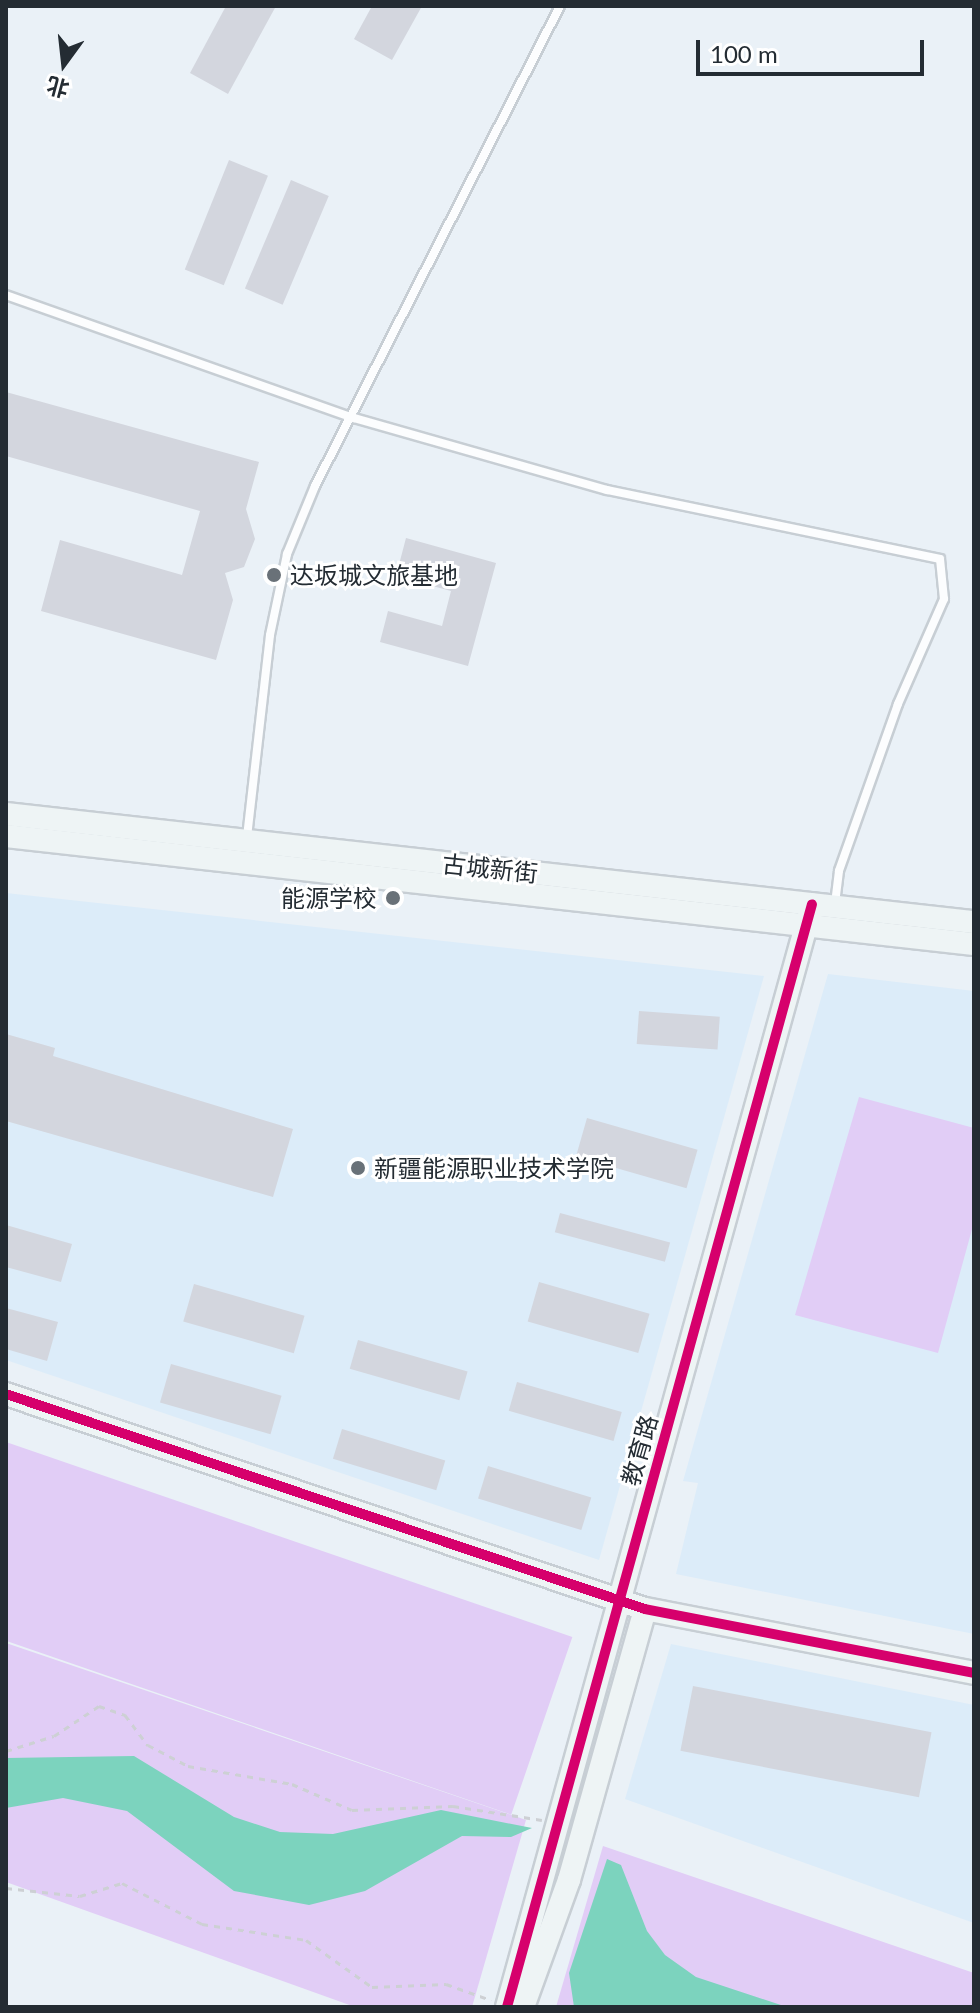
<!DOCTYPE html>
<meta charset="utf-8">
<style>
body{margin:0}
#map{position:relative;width:980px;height:2013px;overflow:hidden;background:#eaf1f7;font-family:Lato,"Noto Sans SC",sans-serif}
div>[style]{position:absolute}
.built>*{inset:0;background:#dcecf9}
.green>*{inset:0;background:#e1cdf6;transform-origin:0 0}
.water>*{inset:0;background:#7cd3be}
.building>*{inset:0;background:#d3d6de;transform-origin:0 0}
.path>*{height:3px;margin-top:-1.5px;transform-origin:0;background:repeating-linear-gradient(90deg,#cdd0d4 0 6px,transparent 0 12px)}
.roads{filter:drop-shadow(2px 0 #c7ced4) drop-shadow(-2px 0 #c7ced4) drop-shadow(0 2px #c7ced4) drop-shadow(0 -2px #c7ced4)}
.lane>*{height:8px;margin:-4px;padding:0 4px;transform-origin:4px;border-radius:4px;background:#fcfdfe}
.secondary>*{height:22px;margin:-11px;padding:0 11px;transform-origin:11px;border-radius:11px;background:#eef4f5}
.cycleway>*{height:10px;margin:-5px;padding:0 5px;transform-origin:5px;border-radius:5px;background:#d6006c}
.dots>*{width:22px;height:22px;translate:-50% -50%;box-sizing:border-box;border:4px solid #fff;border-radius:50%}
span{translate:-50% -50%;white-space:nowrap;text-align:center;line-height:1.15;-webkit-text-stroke:6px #fff;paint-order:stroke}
.poi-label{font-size:24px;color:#242c33}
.left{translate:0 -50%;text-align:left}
.right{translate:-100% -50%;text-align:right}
.street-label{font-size:24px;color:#242c33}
.frame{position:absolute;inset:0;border:8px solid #242c33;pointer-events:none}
.north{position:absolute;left:24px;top:24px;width:80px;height:80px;-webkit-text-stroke:6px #fff;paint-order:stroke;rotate:195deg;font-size:22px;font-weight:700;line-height:32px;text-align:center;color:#242c33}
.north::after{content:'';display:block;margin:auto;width:28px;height:36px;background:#242c33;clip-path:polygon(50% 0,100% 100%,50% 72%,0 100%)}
.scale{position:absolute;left:696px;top:40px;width:228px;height:36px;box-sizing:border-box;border:4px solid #242c33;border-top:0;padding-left:10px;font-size:24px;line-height:28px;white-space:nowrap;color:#242c33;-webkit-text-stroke:6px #fff;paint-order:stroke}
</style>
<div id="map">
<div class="built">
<div style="clip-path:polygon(6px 893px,764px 976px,599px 1560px,6px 1360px)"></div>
<div style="clip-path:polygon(828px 974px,974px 991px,974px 1634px,676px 1574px,698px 1483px,683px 1481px)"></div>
<div style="clip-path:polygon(671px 1644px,974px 1705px,974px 1923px,625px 1799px)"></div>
</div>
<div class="green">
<div style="clip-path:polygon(859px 1097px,974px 1128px,974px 1222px,938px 1353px,795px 1315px)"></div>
<div style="left:6px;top:1442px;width:599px;height:188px;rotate:19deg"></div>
<div style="clip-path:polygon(6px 1643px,526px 1820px,472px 2007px,355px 2007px,6px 1882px)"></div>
<div style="clip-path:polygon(603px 1846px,974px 1973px,974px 2007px,556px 2007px)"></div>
</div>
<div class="water">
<div style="clip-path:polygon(134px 1756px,234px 1817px,280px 1832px,333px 1834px,441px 1810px,532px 1828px,511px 1837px,462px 1836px,365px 1891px,309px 1905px,234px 1891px,127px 1811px,63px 1798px,6px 1808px,6px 1758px)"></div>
<div style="clip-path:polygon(607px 1859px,621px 1865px,647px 1931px,665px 1955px,696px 1977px,787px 2007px,574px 2007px,569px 1973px)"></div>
</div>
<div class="building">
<div style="clip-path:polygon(226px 6px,276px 6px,228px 94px,190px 73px)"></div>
<div style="clip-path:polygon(372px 6px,422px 6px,392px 60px,354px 39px)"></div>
<div style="left:229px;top:160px;width:42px;height:118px;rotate:22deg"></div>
<div style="left:291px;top:180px;width:41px;height:118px;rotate:23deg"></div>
<div style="clip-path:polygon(6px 392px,259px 462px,246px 509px,255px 539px,244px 567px,225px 573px,233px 600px,216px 660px,41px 611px,60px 540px,182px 575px,200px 511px,6px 456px)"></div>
<div style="clip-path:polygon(406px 538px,496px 563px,468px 666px,380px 642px,388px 611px,442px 626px,451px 591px,396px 576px)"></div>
<div style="left:639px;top:1011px;width:81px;height:33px;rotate:4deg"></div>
<div style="clip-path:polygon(6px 1034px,55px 1048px,53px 1056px,293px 1129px,273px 1197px,6px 1121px)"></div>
<div style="left:587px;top:1118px;width:115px;height:40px;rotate:16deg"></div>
<div style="left:560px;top:1213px;width:114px;height:20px;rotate:15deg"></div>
<div style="clip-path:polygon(6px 1225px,72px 1244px,61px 1282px,6px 1267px)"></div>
<div style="left:539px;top:1282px;width:115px;height:41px;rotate:16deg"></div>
<div style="left:194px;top:1284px;width:115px;height:39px;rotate:16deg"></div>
<div style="clip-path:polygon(6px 1308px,58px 1322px,47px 1361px,6px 1349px)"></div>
<div style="left:358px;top:1340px;width:114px;height:30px;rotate:16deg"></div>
<div style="left:171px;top:1364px;width:115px;height:40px;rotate:16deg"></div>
<div style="left:517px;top:1382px;width:109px;height:30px;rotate:16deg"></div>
<div style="left:342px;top:1429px;width:108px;height:31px;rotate:17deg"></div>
<div style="left:488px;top:1466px;width:108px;height:34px;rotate:17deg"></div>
<div style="left:693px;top:1686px;width:243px;height:66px;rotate:11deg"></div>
</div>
<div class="path">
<div style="left:6px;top:1751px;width:50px;rotate:-17.4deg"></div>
<div style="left:54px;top:1736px;width:54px;rotate:-33.7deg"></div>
<div style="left:99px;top:1706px;width:28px;rotate:19deg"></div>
<div style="left:125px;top:1715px;width:38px;rotate:53deg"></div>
<div style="left:148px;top:1745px;width:45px;rotate:27.7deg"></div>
<div style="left:188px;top:1766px;width:106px;rotate:9.8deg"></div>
<div style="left:292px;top:1784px;width:65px;rotate:23.4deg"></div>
<div style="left:352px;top:1810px;width:101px;rotate:-2.3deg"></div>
<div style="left:453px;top:1806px;width:90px;rotate:8.9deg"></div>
<div style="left:6px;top:1888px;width:74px;rotate:6.2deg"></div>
<div style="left:80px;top:1896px;width:44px;rotate:-17.2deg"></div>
<div style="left:122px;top:1883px;width:90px;rotate:27.1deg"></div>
<div style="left:202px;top:1924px;width:105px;rotate:8.7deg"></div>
<div style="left:306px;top:1940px;width:81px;rotate:35.5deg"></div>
<div style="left:372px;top:1987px;width:74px;rotate:-2.3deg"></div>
<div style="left:446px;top:1984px;width:48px;rotate:19.6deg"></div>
</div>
<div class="roads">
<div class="lane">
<div style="left:6px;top:295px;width:369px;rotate:19.5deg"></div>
<div style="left:354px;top:418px;width:263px;rotate:15.9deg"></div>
<div style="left:607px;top:490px;width:340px;rotate:11.7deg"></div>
<div style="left:940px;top:559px;width:40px;rotate:84.3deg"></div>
<div style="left:944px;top:599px;width:115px;rotate:113.7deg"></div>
<div style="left:898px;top:704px;width:177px;rotate:109.5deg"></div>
<div style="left:839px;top:871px;width:35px;rotate:97deg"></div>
<div style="left:247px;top:837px;width:203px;rotate:-83.5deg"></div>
<div style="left:270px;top:635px;width:83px;rotate:-78.1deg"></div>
<div style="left:287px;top:554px;width:74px;rotate:-67.6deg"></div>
<div style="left:315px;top:486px;width:539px;rotate:-62.96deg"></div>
</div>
<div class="secondary">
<div style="left:6px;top:814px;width:974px;rotate:6.37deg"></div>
<div style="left:6px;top:836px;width:974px;rotate:6.37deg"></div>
<div style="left:6px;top:1394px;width:674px;rotate:18.6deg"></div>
<div style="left:645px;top:1609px;width:335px;rotate:11deg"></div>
<div style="left:507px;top:2007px;width:1144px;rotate:-74.54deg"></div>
<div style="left:523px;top:2007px;width:135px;rotate:-70.1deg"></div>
<div style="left:569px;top:1880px;width:281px;rotate:-74.3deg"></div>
</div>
</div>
<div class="cycleway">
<div style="left:6px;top:1394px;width:674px;rotate:18.6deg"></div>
<div style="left:645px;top:1609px;width:335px;rotate:11deg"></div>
<div style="left:507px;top:2007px;width:1144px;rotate:-74.54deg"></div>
</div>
<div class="dots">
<div style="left:274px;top:575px;background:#697178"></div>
<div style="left:393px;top:898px;background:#697178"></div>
<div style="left:358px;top:1168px;background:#697178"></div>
</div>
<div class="poi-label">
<span class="left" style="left:290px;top:575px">达坂城文旅基地</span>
<span class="right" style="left:377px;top:898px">能源学校</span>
<span class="left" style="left:374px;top:1168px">新疆能源职业技术学院</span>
</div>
<div class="street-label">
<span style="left:490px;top:868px;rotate:6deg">古城新街</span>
<span style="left:639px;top:1450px;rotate:-74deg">教育路</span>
</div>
<div class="frame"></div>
<div class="north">北</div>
<div class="scale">100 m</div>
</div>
